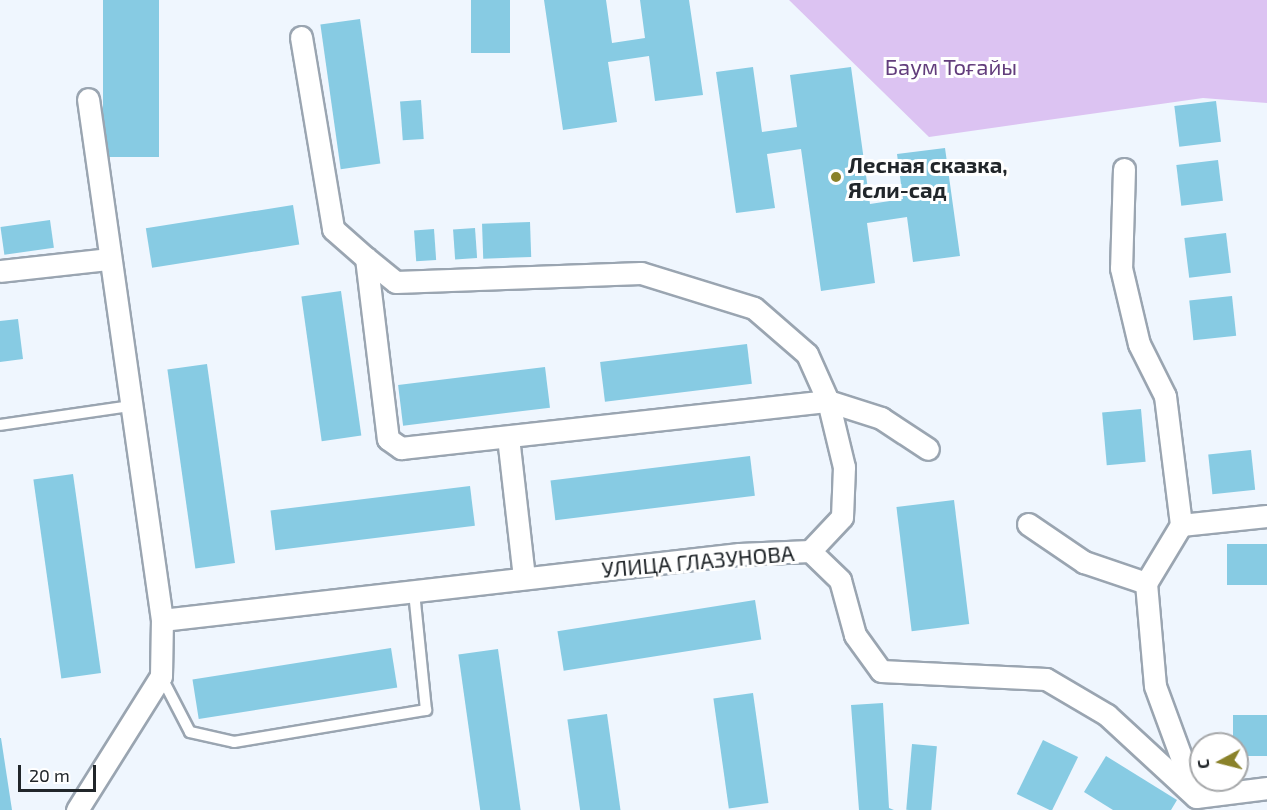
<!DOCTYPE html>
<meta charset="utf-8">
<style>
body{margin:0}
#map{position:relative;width:1267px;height:810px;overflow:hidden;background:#eff6fe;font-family:"Exo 2",sans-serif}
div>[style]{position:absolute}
.green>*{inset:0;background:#dcc3f2}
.building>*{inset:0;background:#87cbe3;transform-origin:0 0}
.roads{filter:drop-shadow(2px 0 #9aa5b1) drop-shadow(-2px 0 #9aa5b1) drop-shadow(0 2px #9aa5b1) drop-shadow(0 -2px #9aa5b1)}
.lane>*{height:10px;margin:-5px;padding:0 5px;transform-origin:5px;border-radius:5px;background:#fff}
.street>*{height:21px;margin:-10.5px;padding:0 10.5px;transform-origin:10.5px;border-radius:10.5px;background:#fff}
.dots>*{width:16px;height:16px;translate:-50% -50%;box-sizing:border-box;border:3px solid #fff;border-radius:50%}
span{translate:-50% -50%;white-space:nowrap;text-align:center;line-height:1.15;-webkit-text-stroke:6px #fff;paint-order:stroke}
.park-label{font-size:22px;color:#623d7c}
.poi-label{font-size:22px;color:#21262a;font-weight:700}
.left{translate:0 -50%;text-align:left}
.street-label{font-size:22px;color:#21262a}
.north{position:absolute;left:1189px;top:732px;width:60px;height:60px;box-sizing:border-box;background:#fff;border:2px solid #a6a8aa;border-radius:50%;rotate:263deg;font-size:16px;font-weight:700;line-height:24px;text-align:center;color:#21262a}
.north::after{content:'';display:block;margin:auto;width:21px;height:27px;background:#8a822a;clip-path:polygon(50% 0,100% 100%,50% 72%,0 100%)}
.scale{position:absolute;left:18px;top:765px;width:78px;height:27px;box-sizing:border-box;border:3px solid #21262a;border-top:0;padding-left:8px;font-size:18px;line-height:21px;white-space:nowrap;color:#21262a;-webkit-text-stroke:4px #fff;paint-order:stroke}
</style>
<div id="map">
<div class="green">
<div style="clip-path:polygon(789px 0,1267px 0,1267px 103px,1203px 98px,929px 137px)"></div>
</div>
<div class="building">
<div style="left:103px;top:0;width:56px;height:157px"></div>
<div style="left:471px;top:0;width:39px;height:53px"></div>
<div style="clip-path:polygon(544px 0,606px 0,612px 43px,645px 38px,640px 0,689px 0,703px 95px,655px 101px,649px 56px,608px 62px,617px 122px,563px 130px)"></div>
<div style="left:360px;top:19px;width:146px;height:40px;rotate:82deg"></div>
<div style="clip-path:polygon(753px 67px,762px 132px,797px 127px,790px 75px,851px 67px,870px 204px,903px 199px,897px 154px,945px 148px,960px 256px,913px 262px,907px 217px,867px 223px,875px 283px,821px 291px,801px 149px,767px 154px,775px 208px,736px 213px,716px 72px)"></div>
<div style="left:421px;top:100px;width:39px;height:21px;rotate:86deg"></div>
<div style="left:1216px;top:101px;width:41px;height:42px;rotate:83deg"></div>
<div style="left:1218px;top:160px;width:41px;height:42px;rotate:83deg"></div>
<div style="left:293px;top:205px;width:40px;height:149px;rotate:81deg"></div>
<div style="left:50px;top:220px;width:28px;height:50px;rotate:82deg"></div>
<div style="left:530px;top:222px;width:35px;height:48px;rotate:88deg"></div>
<div style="left:475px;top:228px;width:30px;height:22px;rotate:86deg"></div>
<div style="left:434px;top:229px;width:31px;height:20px;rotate:86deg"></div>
<div style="left:1226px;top:233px;width:40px;height:42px;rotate:83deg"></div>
<div style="left:341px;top:291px;width:146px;height:40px;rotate:82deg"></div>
<div style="left:1232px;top:296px;width:40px;height:43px;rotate:84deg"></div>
<div style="clip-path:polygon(18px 319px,23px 359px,0 362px,0 321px)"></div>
<div style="left:747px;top:344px;width:40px;height:148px;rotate:83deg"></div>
<div style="left:207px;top:364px;width:201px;height:40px;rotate:82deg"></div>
<div style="left:545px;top:367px;width:41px;height:148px;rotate:83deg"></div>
<div style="left:1141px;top:409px;width:53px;height:39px;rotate:85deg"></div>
<div style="left:1251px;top:450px;width:40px;height:43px;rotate:84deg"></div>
<div style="left:750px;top:456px;width:40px;height:201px;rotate:83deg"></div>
<div style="left:73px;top:474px;width:201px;height:40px;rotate:82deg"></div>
<div style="left:470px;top:486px;width:40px;height:201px;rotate:83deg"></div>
<div style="left:954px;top:500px;width:125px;height:58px;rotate:83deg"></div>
<div style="left:1267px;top:544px;width:41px;height:40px;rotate:90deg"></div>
<div style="left:755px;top:600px;width:40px;height:200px;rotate:81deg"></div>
<div style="left:391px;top:648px;width:40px;height:201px;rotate:81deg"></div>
<div style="left:498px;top:649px;width:163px;height:40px;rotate:82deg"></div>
<div style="left:753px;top:693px;width:111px;height:40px;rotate:82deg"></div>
<div style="clip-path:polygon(883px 703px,889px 808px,894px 810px,859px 810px,851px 705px)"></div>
<div style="left:607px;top:714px;width:97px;height:40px;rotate:82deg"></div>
<div style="left:1267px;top:715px;width:41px;height:34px;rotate:90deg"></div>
<div style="clip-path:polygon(0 738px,1px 738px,12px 810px,0 810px)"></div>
<div style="left:1043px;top:740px;width:39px;height:60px;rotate:26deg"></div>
<div style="left:912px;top:744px;width:25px;height:66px;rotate:5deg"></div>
<div style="clip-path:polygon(1106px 756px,1177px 800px,1171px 810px,1113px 810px,1084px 792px)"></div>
</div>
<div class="roads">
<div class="lane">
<div style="left:0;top:425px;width:131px;rotate:-8.3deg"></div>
<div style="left:161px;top:676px;width:63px;rotate:62.6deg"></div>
<div style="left:190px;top:732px;width:45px;rotate:12.8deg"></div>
<div style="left:234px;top:742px;width:195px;rotate:-9.5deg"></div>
<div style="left:426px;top:710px;width:120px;rotate:-95.8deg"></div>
</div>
<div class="street">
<div style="left:301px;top:37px;width:195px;rotate:80.5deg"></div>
<div style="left:333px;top:229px;width:44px;rotate:41.3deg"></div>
<div style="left:366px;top:258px;width:182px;rotate:83.1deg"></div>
<div style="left:388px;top:439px;width:16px;rotate:35deg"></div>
<div style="left:401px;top:448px;width:430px;rotate:-6.3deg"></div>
<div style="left:828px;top:401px;width:56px;rotate:17.8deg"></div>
<div style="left:881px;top:418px;width:56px;rotate:33.4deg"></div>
<div style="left:1124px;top:169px;width:99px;rotate:91.7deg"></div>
<div style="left:1121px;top:268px;width:78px;rotate:76.7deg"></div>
<div style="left:1139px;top:344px;width:58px;rotate:63.4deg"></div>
<div style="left:1165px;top:396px;width:130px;rotate:82.9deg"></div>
<div style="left:1181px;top:525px;width:68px;rotate:121.1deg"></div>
<div style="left:1146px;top:583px;width:103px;rotate:85deg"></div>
<div style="left:1155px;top:686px;width:113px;rotate:69.8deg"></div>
<div style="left:366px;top:258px;width:38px;rotate:39deg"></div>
<div style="left:396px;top:282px;width:245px;rotate:-2.1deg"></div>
<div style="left:641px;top:273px;width:118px;rotate:17.2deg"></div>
<div style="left:754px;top:308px;width:70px;rotate:41deg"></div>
<div style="left:807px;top:354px;width:51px;rotate:65.9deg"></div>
<div style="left:828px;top:401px;width:68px;rotate:76.4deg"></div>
<div style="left:844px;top:467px;width:50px;rotate:92.3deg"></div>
<div style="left:842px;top:517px;width:47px;rotate:133.3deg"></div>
<div style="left:0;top:271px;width:109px;rotate:-6.3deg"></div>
<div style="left:508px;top:437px;width:142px;rotate:83.5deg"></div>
<div style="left:1028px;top:524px;width:68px;rotate:34.2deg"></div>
<div style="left:1084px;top:562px;width:65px;rotate:18.7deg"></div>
<div style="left:1181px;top:525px;width:86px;rotate:-6deg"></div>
<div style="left:162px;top:620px;width:581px;rotate:-6.53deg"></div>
<div style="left:739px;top:554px;width:71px;rotate:-2.4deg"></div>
<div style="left:810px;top:551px;width:42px;rotate:44deg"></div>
<div style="left:840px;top:580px;width:57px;rotate:74.7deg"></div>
<div style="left:855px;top:635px;width:44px;rotate:54.2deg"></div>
<div style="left:881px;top:671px;width:165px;rotate:2.8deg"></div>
<div style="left:1046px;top:679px;width:71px;rotate:30.5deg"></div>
<div style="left:1107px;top:715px;width:121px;rotate:42.7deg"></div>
<div style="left:1196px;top:797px;width:72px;rotate:-7.2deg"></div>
<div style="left:77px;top:810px;width:158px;rotate:-57.9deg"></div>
<div style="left:161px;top:676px;width:56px;rotate:-89deg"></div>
<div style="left:162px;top:620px;width:526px;rotate:-98.08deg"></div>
</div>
</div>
<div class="dots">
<div style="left:836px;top:177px;background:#8a822a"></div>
</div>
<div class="park-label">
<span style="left:951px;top:67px">Баум Тоғайы</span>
</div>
<div class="poi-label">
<span class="left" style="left:848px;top:177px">Лесная сказка,<br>Ясли-сад</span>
</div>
<div class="street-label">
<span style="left:698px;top:561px;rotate:-5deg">УЛИЦА ГЛАЗУНОВА</span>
</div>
<div class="north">С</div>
<div class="scale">20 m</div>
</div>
